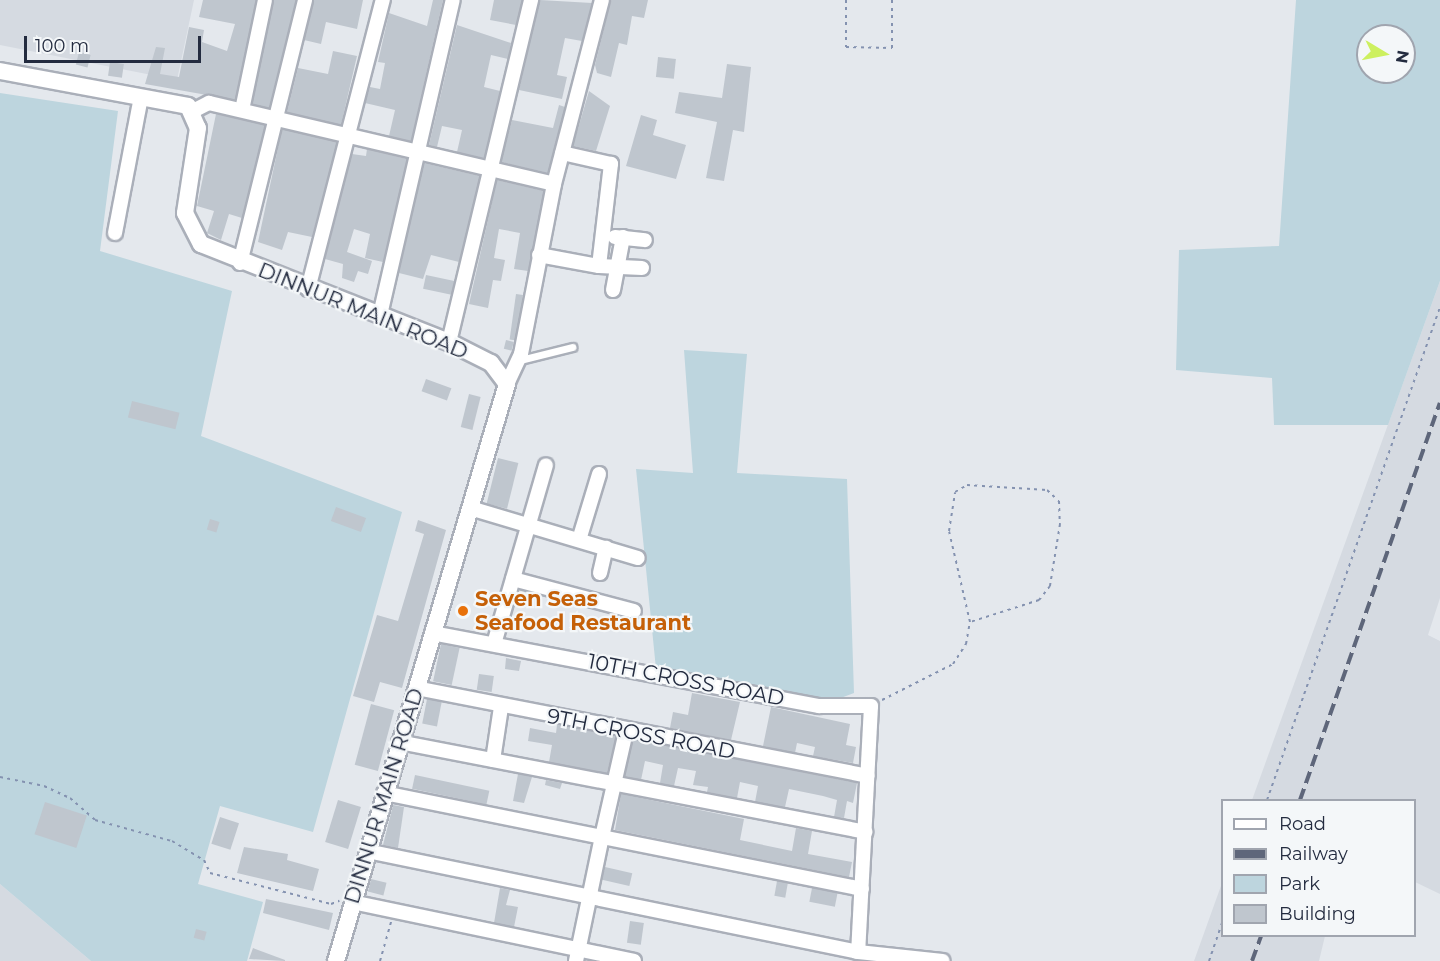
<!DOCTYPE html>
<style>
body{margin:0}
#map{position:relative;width:1440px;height:961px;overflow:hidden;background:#e4e8ed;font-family:Montserrat,sans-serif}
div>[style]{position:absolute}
.built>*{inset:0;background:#d5dae1}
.green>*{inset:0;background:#bdd5de}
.building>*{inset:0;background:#bfc6ce;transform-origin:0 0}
.path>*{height:2px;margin-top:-1px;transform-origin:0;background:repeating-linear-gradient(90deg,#8492b0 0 3px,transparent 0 7.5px)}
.roads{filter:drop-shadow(2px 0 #aaafb9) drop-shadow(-2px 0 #aaafb9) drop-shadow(0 2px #aaafb9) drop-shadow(0 -2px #aaafb9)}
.service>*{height:7px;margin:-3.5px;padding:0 3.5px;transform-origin:3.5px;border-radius:3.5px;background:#fff}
.minor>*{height:14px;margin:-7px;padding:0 7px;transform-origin:7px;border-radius:7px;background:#fff}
.tertiary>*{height:16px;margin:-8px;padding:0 8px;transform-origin:8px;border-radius:8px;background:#fff}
.rail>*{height:4px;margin-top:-2px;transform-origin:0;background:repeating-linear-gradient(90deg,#5e667a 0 12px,transparent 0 18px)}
.dots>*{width:16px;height:16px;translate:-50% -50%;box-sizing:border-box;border:3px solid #f4f7f9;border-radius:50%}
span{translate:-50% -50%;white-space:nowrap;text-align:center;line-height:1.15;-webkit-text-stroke:4.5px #f4f7f9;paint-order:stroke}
.street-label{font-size:21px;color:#232b3f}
.food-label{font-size:21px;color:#c56008;font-weight:700}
.left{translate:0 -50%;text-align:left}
.legend{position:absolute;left:1221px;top:799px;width:195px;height:138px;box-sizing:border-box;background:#f4f7f9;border:2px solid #a0a5af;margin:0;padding:8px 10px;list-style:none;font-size:18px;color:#232b3f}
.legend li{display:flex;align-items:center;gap:12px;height:30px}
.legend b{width:30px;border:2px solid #a0a5af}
.north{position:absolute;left:1356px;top:24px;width:60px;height:60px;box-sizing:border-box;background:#f4f7f9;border:2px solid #a0a5af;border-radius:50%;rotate:100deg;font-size:16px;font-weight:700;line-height:24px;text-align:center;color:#232b3f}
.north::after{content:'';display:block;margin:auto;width:21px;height:27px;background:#cdf05f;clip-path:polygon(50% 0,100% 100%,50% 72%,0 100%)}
.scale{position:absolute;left:24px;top:36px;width:177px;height:27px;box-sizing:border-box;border:3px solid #232b3f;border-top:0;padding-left:8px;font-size:18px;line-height:21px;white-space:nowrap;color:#232b3f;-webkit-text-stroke:4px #f4f7f9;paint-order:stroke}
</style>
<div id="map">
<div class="built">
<div style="clip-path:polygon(0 0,194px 0,177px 80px,0 45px)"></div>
<div style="clip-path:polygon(1440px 281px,1440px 598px,1428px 635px,1440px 641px,1440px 894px,1415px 882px,1414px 800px,1252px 800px)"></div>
<div style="clip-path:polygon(1222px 883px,1222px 936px,1325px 936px,1319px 961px,1194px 961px)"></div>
<div style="clip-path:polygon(0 884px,91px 961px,0 961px)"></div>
</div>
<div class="green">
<div style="clip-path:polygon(evenodd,1296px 0,1440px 0,1440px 281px,1388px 425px,1274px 425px,1272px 378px,1176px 370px,1179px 250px,1279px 246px,1296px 0,1368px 36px,1404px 36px,1404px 72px,1368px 72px,1368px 36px)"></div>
<div style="clip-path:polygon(0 93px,118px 111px,100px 251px,232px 291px,201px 436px,402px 512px,313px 832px,220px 806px,198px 884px,263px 902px,247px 961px,91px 961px,0 884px)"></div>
<div style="clip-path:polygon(684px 350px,747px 354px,737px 473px,847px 479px,854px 693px,830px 702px,656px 669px,636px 469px,693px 473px)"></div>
</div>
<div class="building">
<div style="clip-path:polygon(203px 0,256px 0,235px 100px,145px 84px,156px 47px,165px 48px,160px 74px,179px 77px,189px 27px,204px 30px,202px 42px,227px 51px,235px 24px,199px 17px)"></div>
<div style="clip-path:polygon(274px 0,296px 0,269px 108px,252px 104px)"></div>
<div style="clip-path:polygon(314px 0,363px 0,357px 29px,326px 22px,321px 44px,304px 40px)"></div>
<div style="clip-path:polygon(433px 0,443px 0,411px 141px,389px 136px,395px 110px,365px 103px,370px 87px,380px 89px,385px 63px,378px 62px,389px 13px,427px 26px)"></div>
<div style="clip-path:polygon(494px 0,522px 0,516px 25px,490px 20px)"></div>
<div style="clip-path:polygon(540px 0,592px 3px,582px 41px,565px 38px,557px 75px,567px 77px,562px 99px,519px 90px)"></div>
<div style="clip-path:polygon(611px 0,648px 0,644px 18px,632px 16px,627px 45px,619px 43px,611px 77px,597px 73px,595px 65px)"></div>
<div style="clip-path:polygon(457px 25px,511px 43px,508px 59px,491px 55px,484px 87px,500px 91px,484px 158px,457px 152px,462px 130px,442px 126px,437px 147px,429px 145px)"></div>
<div style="clip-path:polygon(333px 51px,357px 56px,341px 125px,287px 112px,298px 68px,328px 74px)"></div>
<div style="left:79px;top:52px;width:12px;height:13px;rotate:14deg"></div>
<div style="left:658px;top:57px;width:18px;height:20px;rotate:6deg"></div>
<div style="left:110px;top:62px;width:14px;height:14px;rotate:8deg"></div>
<div style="clip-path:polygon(727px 64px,751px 67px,744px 132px,733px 130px,724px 181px,706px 178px,717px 122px,675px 113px,679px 92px,722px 98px)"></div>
<div style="clip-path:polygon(589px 91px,610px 106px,596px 151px,573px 146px)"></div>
<div style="clip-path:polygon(559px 105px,565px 107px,548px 173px,501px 162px,512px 120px,553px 128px)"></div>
<div style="clip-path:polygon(216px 114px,265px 125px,242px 218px,229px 214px,221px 240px,207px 233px,214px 211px,197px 206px)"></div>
<div style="clip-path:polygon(641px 115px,657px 120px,653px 135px,686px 145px,676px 179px,626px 166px)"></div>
<div style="clip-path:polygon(282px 129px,337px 142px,312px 237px,288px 232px,282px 250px,258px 242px)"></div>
<div style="clip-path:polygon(367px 149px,407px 159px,383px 262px,365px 258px,370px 234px,354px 229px,347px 252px,372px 261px,368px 274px,358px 271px,354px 282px,342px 278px,343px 264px,325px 259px,352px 154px,366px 156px)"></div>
<div style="clip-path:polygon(424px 163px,480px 176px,459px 262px,431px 255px,423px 279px,399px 273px)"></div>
<div style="clip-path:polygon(497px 180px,544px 191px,528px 271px,514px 269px,520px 233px,499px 229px,494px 258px,505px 260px,501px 281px,493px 280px,488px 308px,469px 304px)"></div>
<div style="left:426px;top:275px;width:29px;height:14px;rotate:12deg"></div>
<div style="left:516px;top:294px;width:7px;height:46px;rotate:8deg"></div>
<div style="left:506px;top:340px;width:8px;height:9px;rotate:14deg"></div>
<div style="left:426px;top:379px;width:27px;height:13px;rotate:20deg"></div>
<div style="left:469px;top:394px;width:12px;height:34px;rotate:14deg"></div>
<div style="left:132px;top:401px;width:49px;height:17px;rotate:14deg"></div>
<div style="left:498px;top:458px;width:21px;height:47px;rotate:14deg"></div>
<div style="left:336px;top:507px;width:32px;height:15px;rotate:20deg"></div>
<div style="left:210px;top:519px;width:10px;height:11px;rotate:17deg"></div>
<div style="clip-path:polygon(418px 520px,446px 530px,402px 688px,380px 682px,374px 702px,353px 696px,377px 615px,398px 621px,424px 534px,415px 531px)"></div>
<div style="left:441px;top:644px;width:19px;height:38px;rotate:12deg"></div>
<div style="clip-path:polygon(506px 658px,521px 661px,519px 671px,505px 669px)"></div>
<div style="left:479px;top:674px;width:15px;height:16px;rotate:8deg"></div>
<div style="clip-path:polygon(692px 693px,740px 702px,731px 740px,670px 728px,673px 712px,688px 715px)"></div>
<div style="left:427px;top:699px;width:15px;height:25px;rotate:11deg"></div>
<div style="left:371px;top:704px;width:24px;height:63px;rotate:15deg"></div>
<div style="clip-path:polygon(771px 707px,850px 724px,846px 745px,856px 747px,853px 763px,813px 756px,815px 747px,797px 743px,795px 753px,763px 746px)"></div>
<div style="clip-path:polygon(557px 725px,616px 736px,607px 773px,549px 762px,552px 745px,528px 741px,530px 728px,556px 733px)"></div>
<div style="clip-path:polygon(633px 739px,857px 783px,853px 803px,847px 801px,844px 818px,834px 817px,837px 800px,823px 796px,789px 789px,785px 807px,755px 802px,758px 786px,740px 782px,737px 798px,707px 792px,708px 787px,693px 785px,696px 771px,678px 768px,674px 786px,660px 783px,663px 765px,645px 761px,641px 780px,625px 776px)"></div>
<div style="clip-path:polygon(518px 774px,532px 777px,524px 803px,513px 801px)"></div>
<div style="left:415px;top:775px;width:76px;height:14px;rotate:12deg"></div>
<div style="clip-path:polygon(546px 780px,562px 783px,560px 789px,545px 785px)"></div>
<div style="clip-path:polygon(621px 794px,744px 819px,740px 840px,792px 851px,796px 828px,812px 831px,808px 854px,852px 862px,849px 877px,615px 830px)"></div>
<div style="left:338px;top:800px;width:24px;height:44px;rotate:17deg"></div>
<div style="left:45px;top:802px;width:44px;height:34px;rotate:18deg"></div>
<div style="clip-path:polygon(393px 805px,404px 807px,398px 848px,383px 845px)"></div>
<div style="left:220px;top:817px;width:20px;height:28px;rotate:18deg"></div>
<div style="clip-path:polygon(244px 847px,288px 854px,287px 860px,319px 869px,313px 891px,237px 873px)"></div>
<div style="left:605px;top:867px;width:28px;height:13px;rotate:13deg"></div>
<div style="left:371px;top:879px;width:16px;height:13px;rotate:14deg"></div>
<div style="left:777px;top:881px;width:11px;height:15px;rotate:10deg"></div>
<div style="clip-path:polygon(500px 888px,510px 890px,506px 905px,518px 907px,514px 927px,494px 923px)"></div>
<div style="left:812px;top:888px;width:26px;height:14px;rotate:11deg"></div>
<div style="clip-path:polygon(266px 899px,333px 913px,329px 930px,263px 913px)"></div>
<div style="left:630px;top:921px;width:14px;height:22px;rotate:8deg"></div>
<div style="left:196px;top:929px;width:11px;height:9px;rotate:15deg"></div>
<div style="clip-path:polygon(253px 948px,285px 960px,285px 961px,249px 959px)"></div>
</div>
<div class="path">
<div style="left:846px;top:0;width:47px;rotate:90deg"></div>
<div style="left:846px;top:47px;width:46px;rotate:1.2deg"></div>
<div style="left:892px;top:48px;width:48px;rotate:-90deg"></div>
<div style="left:882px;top:700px;width:80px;rotate:-26.9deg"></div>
<div style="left:953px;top:664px;width:24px;rotate:-57deg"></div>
<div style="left:966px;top:644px;width:22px;rotate:-80deg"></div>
<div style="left:970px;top:622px;width:93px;rotate:-103deg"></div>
<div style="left:949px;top:531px;width:39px;rotate:-81deg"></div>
<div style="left:955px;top:492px;width:14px;rotate:-30deg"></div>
<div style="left:967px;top:485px;width:80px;rotate:3.6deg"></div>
<div style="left:1047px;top:490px;width:16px;rotate:43deg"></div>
<div style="left:1059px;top:501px;width:23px;rotate:88deg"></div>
<div style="left:1060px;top:524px;width:63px;rotate:99.2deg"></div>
<div style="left:1050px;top:586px;width:18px;rotate:128deg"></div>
<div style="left:1039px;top:600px;width:72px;rotate:162.3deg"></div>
<div style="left:0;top:777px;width:45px;rotate:11.6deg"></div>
<div style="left:44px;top:786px;width:29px;rotate:25deg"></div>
<div style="left:70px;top:798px;width:33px;rotate:41deg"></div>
<div style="left:95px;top:820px;width:80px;rotate:15.3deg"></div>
<div style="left:172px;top:841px;width:37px;rotate:31deg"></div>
<div style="left:204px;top:860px;width:14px;rotate:65deg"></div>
<div style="left:210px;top:873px;width:125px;rotate:14.4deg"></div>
<div style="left:331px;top:904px;width:9px;rotate:-21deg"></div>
<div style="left:1267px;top:800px;width:522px;rotate:-70.66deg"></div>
<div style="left:380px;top:961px;width:41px;rotate:-74.2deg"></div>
<div style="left:1209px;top:961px;width:40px;rotate:-71.1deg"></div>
</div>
<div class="roads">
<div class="service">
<div style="left:520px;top:360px;width:54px;rotate:-14deg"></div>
</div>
<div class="minor">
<div style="left:242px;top:110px;width:112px;rotate:-78.2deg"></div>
<div style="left:193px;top:111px;width:18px;rotate:-27deg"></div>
<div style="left:209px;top:103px;width:354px;rotate:13.2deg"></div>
<div style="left:115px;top:233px;width:138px;rotate:-79.2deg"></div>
<div style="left:615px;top:237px;width:30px;rotate:6deg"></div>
<div style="left:539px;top:255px;width:61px;rotate:10.4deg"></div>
<div style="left:599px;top:266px;width:103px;rotate:-83.3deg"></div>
<div style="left:611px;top:164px;width:50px;rotate:-167.3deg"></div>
<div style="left:240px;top:263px;width:271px;rotate:-76.1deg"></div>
<div style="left:599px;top:266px;width:43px;rotate:2.7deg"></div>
<div style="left:308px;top:289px;width:299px;rotate:-75.5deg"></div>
<div style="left:613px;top:290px;width:54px;rotate:-79.3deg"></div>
<div style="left:380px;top:315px;width:323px;rotate:-77deg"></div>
<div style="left:449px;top:342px;width:352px;rotate:-76.5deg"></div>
<div style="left:507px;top:384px;width:33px;rotate:-65deg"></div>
<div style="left:521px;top:354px;width:173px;rotate:-79deg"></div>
<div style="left:554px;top:184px;width:190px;rotate:-75.4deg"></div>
<div style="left:470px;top:508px;width:175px;rotate:16.6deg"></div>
<div style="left:579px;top:540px;width:69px;rotate:-73.1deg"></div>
<div style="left:600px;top:573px;width:26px;rotate:-77deg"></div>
<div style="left:513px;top:579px;width:125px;rotate:14.8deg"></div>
<div style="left:432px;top:633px;width:394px;rotate:10.7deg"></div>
<div style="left:819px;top:706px;width:52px"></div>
<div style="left:871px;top:706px;width:246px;rotate:93deg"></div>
<div style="left:494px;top:644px;width:186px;rotate:-73.8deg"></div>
<div style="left:416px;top:688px;width:460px;rotate:11deg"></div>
<div style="left:399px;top:742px;width:475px;rotate:10.9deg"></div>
<div style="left:493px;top:760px;width:54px;rotate:-81.4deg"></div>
<div style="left:384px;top:793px;width:222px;rotate:11.4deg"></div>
<div style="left:602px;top:837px;width:109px;rotate:-77.2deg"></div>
<div style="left:367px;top:851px;width:501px;rotate:11.62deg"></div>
<div style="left:858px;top:952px;width:85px;rotate:6deg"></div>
<div style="left:352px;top:902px;width:288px;rotate:11.8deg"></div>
<div style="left:576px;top:961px;width:127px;rotate:-78.2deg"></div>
<div style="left:602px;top:837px;width:265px;rotate:11.3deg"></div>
</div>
<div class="tertiary">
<div style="left:0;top:71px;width:191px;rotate:10.5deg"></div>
<div style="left:188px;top:106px;width:24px;rotate:66deg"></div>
<div style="left:198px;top:128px;width:86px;rotate:98.7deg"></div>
<div style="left:185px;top:213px;width:35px;rotate:63deg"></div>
<div style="left:201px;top:244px;width:267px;rotate:21.6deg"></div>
<div style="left:449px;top:342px;width:47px;rotate:26.6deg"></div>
<div style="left:491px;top:363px;width:26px;rotate:53deg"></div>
<div style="left:507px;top:384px;width:602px;rotate:106.51deg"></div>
</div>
</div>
<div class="rail">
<div style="left:1300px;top:800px;width:421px;rotate:-70.6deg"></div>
<div style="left:1252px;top:961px;width:27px;rotate:-70deg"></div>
</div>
<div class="dots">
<div style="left:463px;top:611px;background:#e8710a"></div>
</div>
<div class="street-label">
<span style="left:363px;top:311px;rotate:22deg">DINNUR MAIN ROAD</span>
<span style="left:686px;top:680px;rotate:11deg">10TH CROSS ROAD</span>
<span style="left:641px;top:734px;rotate:11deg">9TH CROSS ROAD</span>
<span style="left:384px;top:796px;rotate:-73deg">DINNUR MAIN ROAD</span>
</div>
<div class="food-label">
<span class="left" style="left:475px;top:611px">Seven Seas<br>Seafood Restaurant</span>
</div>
<ul class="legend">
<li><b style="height:8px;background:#fff"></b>Road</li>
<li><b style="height:8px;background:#5e667a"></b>Railway</li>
<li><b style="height:16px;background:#bdd5de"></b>Park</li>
<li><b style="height:16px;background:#bfc6ce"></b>Building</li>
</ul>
<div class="north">N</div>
<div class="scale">100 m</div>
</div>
